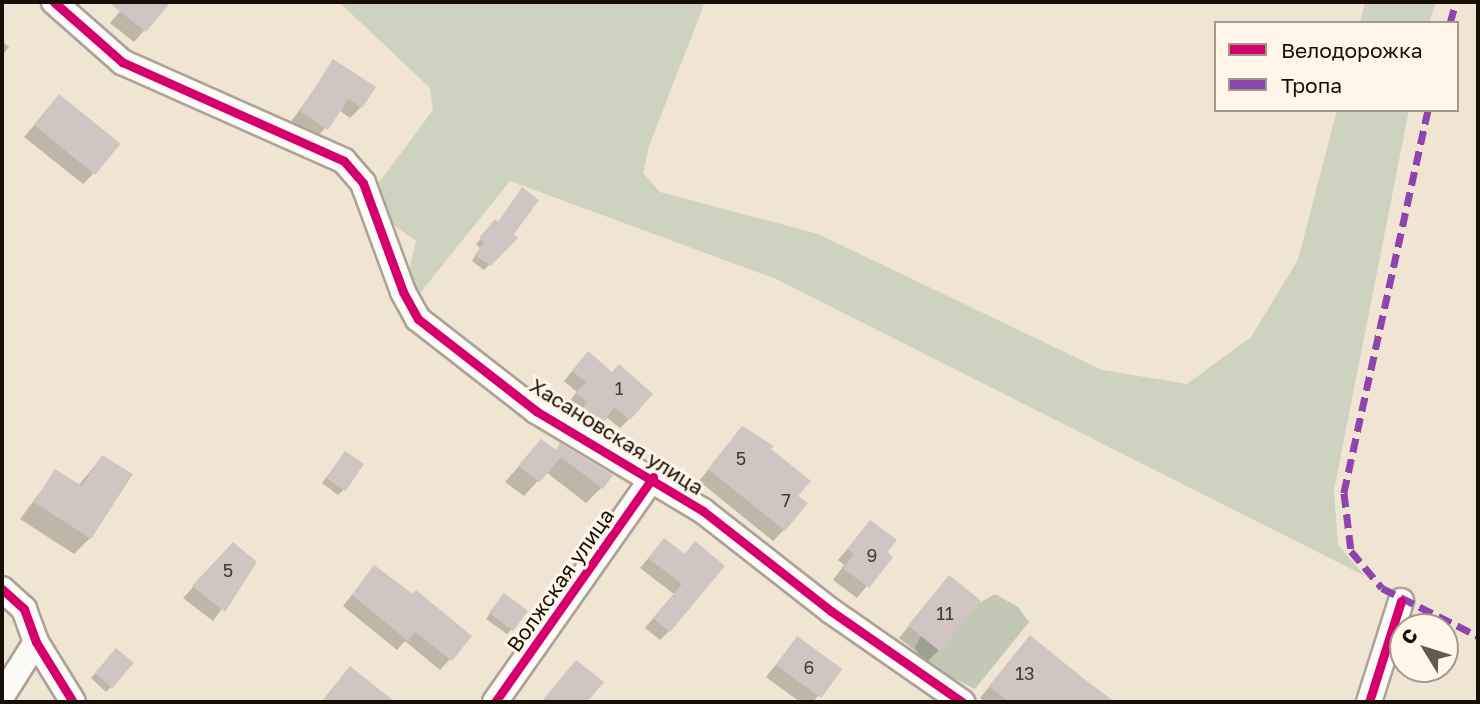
<!DOCTYPE html>
<meta charset="utf-8">
<style>
body{margin:0}
#map{position:relative;width:1480px;height:704px;overflow:hidden;background:#f0e4d3;font-family:"Golos Text",sans-serif}
div>[style]{position:absolute}
.green>*{inset:0;background:#cdd3bf}
.forest>*{inset:0;background:#c2c8b4}
.shadow>*{inset:0;background:#0003}
.building>*{inset:0;background:#d0c5c1;transform-origin:0 0}
.roads{filter:drop-shadow(2px 0 #aca396) drop-shadow(-2px 0 #aca396) drop-shadow(0 2px #aca396) drop-shadow(0 -2px #aca396)}
.street>*{height:24px;margin:-12px;padding:0 12px;transform-origin:12px;border-radius:12px;background:#fdfbf8}
.quiet>*{height:7px;margin-top:-3.5px;transform-origin:0;background:repeating-linear-gradient(90deg,#8e44ad 0 14px,transparent 0 21px)}
.cycleway>*{height:9px;margin:-4.5px;padding:0 4.5px;transform-origin:4.5px;border-radius:4.5px;background:#d6006c}
span{translate:-50% -50%;white-space:nowrap;text-align:center;line-height:1.15;-webkit-text-stroke:6px #fff5e8;paint-order:stroke}
.number-label{font-size:18px;color:#453c34}
.number-label span{-webkit-text-stroke-width:0}
.street-label{font-size:21px;color:#170f05}
.frame{position:absolute;inset:0;border:4px solid #170f05;pointer-events:none}
.legend{position:absolute;left:1214px;top:21px;width:245px;height:91px;box-sizing:border-box;background:#fff5e8;border:2px solid #a2998d;margin:0;padding:9px 12px;list-style:none;font-size:21px;color:#170f05}
.legend li{display:flex;align-items:center;gap:14px;height:35px}
.legend b{width:35px;border:2px solid #a2998d}
.north{position:absolute;left:1389px;top:613px;width:70px;height:70px;box-sizing:border-box;background:#fff5e8;border:2px solid #a2998d;border-radius:50%;rotate:308deg;font-size:19px;font-weight:700;line-height:28px;text-align:center;color:#170f05}
.north::after{content:'';display:block;margin:auto;width:24px;height:32px;background:#635a4d;clip-path:polygon(50% 0,100% 100%,50% 72%,0 100%)}
</style>
<div id="map">
<div class="green">
<div style="clip-path:polygon(339px 2px,705px 2px,649px 146px,643px 173px,660px 192px,818px 234px,1102px 370px,1187px 384px,1251px 337px,1298px 260px,1337px 110px,1409px 110px,1334px 490px,1338px 545px,1365px 576px,776px 279px,510px 181px,412px 303px,409px 270px,416px 241px,394px 225px,375px 188px,433px 110px,430px 88px)"></div>
<div style="clip-path:polygon(1365px 2px,1436px 2px,1429px 23px,1360px 23px)"></div>
</div>
<div class="forest">
<div style="clip-path:polygon(995px 594px,1018px 607px,1029px 622px,975px 689px,921px 662px,915px 647px,921px 636px)"></div>
</div>
<div class="shadow">
<div style="clip-path:polygon(128px 2px,167px 4px,134px 42px,110px 23px)"></div>
<div style="clip-path:polygon(2px 41px,9px 47px,2px 56px)"></div>
<div style="clip-path:polygon(334px 62px,361px 107px,350px 118px,339px 110px,316px 139px,290px 123px)"></div>
<div style="clip-path:polygon(59px 97px,93px 174px,83px 184px,24px 137px)"></div>
<div style="clip-path:polygon(497px 223px,515px 238px,484px 270px,472px 261px,480px 248px,476px 244px)"></div>
<div style="clip-path:polygon(579px 363px,629px 419px,620px 428px,606px 417px,587px 439px,568px 428px,579px 412px,568px 403px,577px 392px,564px 381px)"></div>
<div style="clip-path:polygon(742px 428px,796px 496px,784px 530px,773px 541px,699px 481px)"></div>
<div style="clip-path:polygon(541px 441px,555px 451px,560px 445px,602px 487px,586px 503px,546px 472px,524px 496px,505px 482px)"></div>
<div style="clip-path:polygon(102px 457px,90px 538px,74px 554px,20px 519px,56px 471px,78px 486px)"></div>
<div style="clip-path:polygon(341px 458px,343px 490px,338px 495px,322px 483px)"></div>
<div style="clip-path:polygon(870px 522px,891px 557px,857px 598px,833px 580px,844px 565px,838px 560px)"></div>
<div style="clip-path:polygon(664px 540px,684px 555px,695px 544px,669px 631px,660px 640px,645px 628px,674px 594px,640px 568px)"></div>
<div style="clip-path:polygon(222px 556px,255px 562px,213px 621px,183px 598px)"></div>
<div style="clip-path:polygon(374px 567px,470px 637px,440px 670px,405px 641px,397px 650px,343px 606px)"></div>
<div style="clip-path:polygon(939px 589px,939px 650px,928px 661px,899px 638px)"></div>
<div style="clip-path:polygon(499px 601px,512px 629px,507px 634px,486px 619px)"></div>
<div style="clip-path:polygon(797px 638px,839px 670px,813px 702px,800px 702px,766px 677px)"></div>
<div style="clip-path:polygon(1030px 638px,1112px 702px,985px 702px,980px 698px)"></div>
<div style="clip-path:polygon(111px 655px,111px 687px,106px 692px,91px 678px)"></div>
</div>
<div class="building">
<div style="clip-path:polygon(108px 2px,171px 2px,146px 32px)"></div>
<div style="clip-path:polygon(333px 59px,376px 87px,362px 108px,348px 99px,328px 130px,300px 111px)"></div>
<div style="left:59px;top:94px;width:79px;height:40px;rotate:39deg"></div>
<div style="clip-path:polygon(522px 187px,539px 200px,514px 234px,518px 238px,491px 266px,475px 255px,484px 242px,479px 238px,495px 219px,498px 222px)"></div>
<div style="clip-path:polygon(588px 351px,612px 372px,619px 364px,653px 394px,630px 420px,614px 407px,598px 431px,577px 418px,587px 402px,576px 393px,586px 382px,572px 371px)"></div>
<div style="clip-path:polygon(742px 426px,774px 446px,771px 449px,811px 481px,798px 496px,808px 503px,785px 531px,708px 469px)"></div>
<div style="clip-path:polygon(541px 439px,556px 450px,560px 443px,613px 475px,603px 489px,561px 457px,540px 482px,518px 466px)"></div>
<div style="left:345px;top:451px;width:23px;height:33px;rotate:34deg"></div>
<div style="clip-path:polygon(102px 455px,133px 474px,91px 539px,34px 502px,55px 469px,82px 486px)"></div>
<div style="clip-path:polygon(870px 520px,897px 540px,887px 552px,893px 557px,869px 588px,843px 568px,854px 554px,847px 549px)"></div>
<div style="clip-path:polygon(664px 538px,685px 554px,695px 541px,725px 566px,670px 632px,653px 618px,682px 584px,648px 558px)"></div>
<div style="clip-path:polygon(233px 542px,257px 562px,225px 612px,192px 586px)"></div>
<div style="clip-path:polygon(374px 565px,413px 594px,416px 590px,472px 636px,452px 661px,415px 632px,408px 641px,352px 595px)"></div>
<div style="left:949px;top:575px;width:41px;height:65px;rotate:39deg"></div>
<div style="left:504px;top:593px;width:30px;height:25px;rotate:37deg"></div>
<div style="clip-path:polygon(1030px 635px,1084px 679px,1115px 702px,1009px 702px,989px 686px)"></div>
<div style="left:797px;top:636px;width:56px;height:36px;rotate:36deg"></div>
<div style="left:116px;top:648px;width:23px;height:33px;rotate:40deg"></div>
<div style="clip-path:polygon(576px 660px,604px 682px,587px 702px,541px 702px)"></div>
<div style="clip-path:polygon(350px 666px,395px 702px,321px 702px)"></div>
</div>
<div class="roads">
<div class="street">
<div style="left:54px;top:2px;width:91px;rotate:41.4deg"></div>
<div style="left:122px;top:62px;width:243px;rotate:24deg"></div>
<div style="left:344px;top:161px;width:29px;rotate:49deg"></div>
<div style="left:363px;top:183px;width:116px;rotate:69.8deg"></div>
<div style="left:403px;top:292px;width:31px;rotate:61deg"></div>
<div style="left:418px;top:319px;width:150px;rotate:37.9deg"></div>
<div style="left:536px;top:411px;width:195px;rotate:30.9deg"></div>
<div style="left:703px;top:511px;width:162px;rotate:38deg"></div>
<div style="left:831px;top:611px;width:160px;rotate:34.8deg"></div>
<div style="left:2px;top:589px;width:30px;rotate:42deg"></div>
<div style="left:24px;top:609px;width:35px;rotate:70deg"></div>
<div style="left:36px;top:642px;width:70px;rotate:58.3deg"></div>
<div style="left:2px;top:696px;width:64px;rotate:-57.8deg"></div>
<div style="left:495px;top:702px;width:275px;rotate:-54.9deg"></div>
<div style="left:1369px;top:702px;width:106px;rotate:-72.4deg"></div>
</div>
</div>
<div class="quiet">
<div style="left:1450px;top:23px;width:22px;rotate:-74deg"></div>
<div style="left:1428px;top:110px;width:392px;rotate:102.4deg"></div>
<div style="left:1344px;top:493px;width:58px;rotate:83.1deg"></div>
<div style="left:1351px;top:551px;width:48px;rotate:50deg"></div>
<div style="left:1382px;top:588px;width:107px;rotate:26.6deg"></div>
</div>
<div class="cycleway">
<div style="left:54px;top:2px;width:91px;rotate:41.4deg"></div>
<div style="left:122px;top:62px;width:243px;rotate:24deg"></div>
<div style="left:344px;top:161px;width:29px;rotate:49deg"></div>
<div style="left:363px;top:183px;width:116px;rotate:69.8deg"></div>
<div style="left:403px;top:292px;width:31px;rotate:61deg"></div>
<div style="left:418px;top:319px;width:150px;rotate:37.9deg"></div>
<div style="left:536px;top:411px;width:195px;rotate:30.9deg"></div>
<div style="left:703px;top:511px;width:162px;rotate:38deg"></div>
<div style="left:831px;top:611px;width:160px;rotate:34.8deg"></div>
<div style="left:2px;top:589px;width:30px;rotate:42deg"></div>
<div style="left:24px;top:609px;width:35px;rotate:70deg"></div>
<div style="left:36px;top:642px;width:70px;rotate:58.3deg"></div>
<div style="left:495px;top:702px;width:275px;rotate:-54.9deg"></div>
<div style="left:1369px;top:702px;width:106px;rotate:-72.4deg"></div>
</div>
<div class="number-label">
<span style="left:619px;top:388px">1</span>
<span style="left:741px;top:458px">5</span>
<span style="left:786px;top:500px">7</span>
<span style="left:872px;top:555px">9</span>
<span style="left:228px;top:570px">5</span>
<span style="left:945px;top:613px">11</span>
<span style="left:809px;top:667px">6</span>
<span style="left:1025px;top:673px">13</span>
</div>
<div class="street-label">
<span style="left:617px;top:436px;rotate:32deg">Хасановская улица</span>
<span style="left:560px;top:580px;rotate:-55deg">Волжская улица</span>
</div>
<div class="frame"></div>
<ul class="legend">
<li><b style="height:9px;background:#d6006c"></b>Велодорожка</li>
<li><b style="height:9px;background:#8e44ad"></b>Тропа</li>
</ul>
<div class="north">С</div>
</div>
